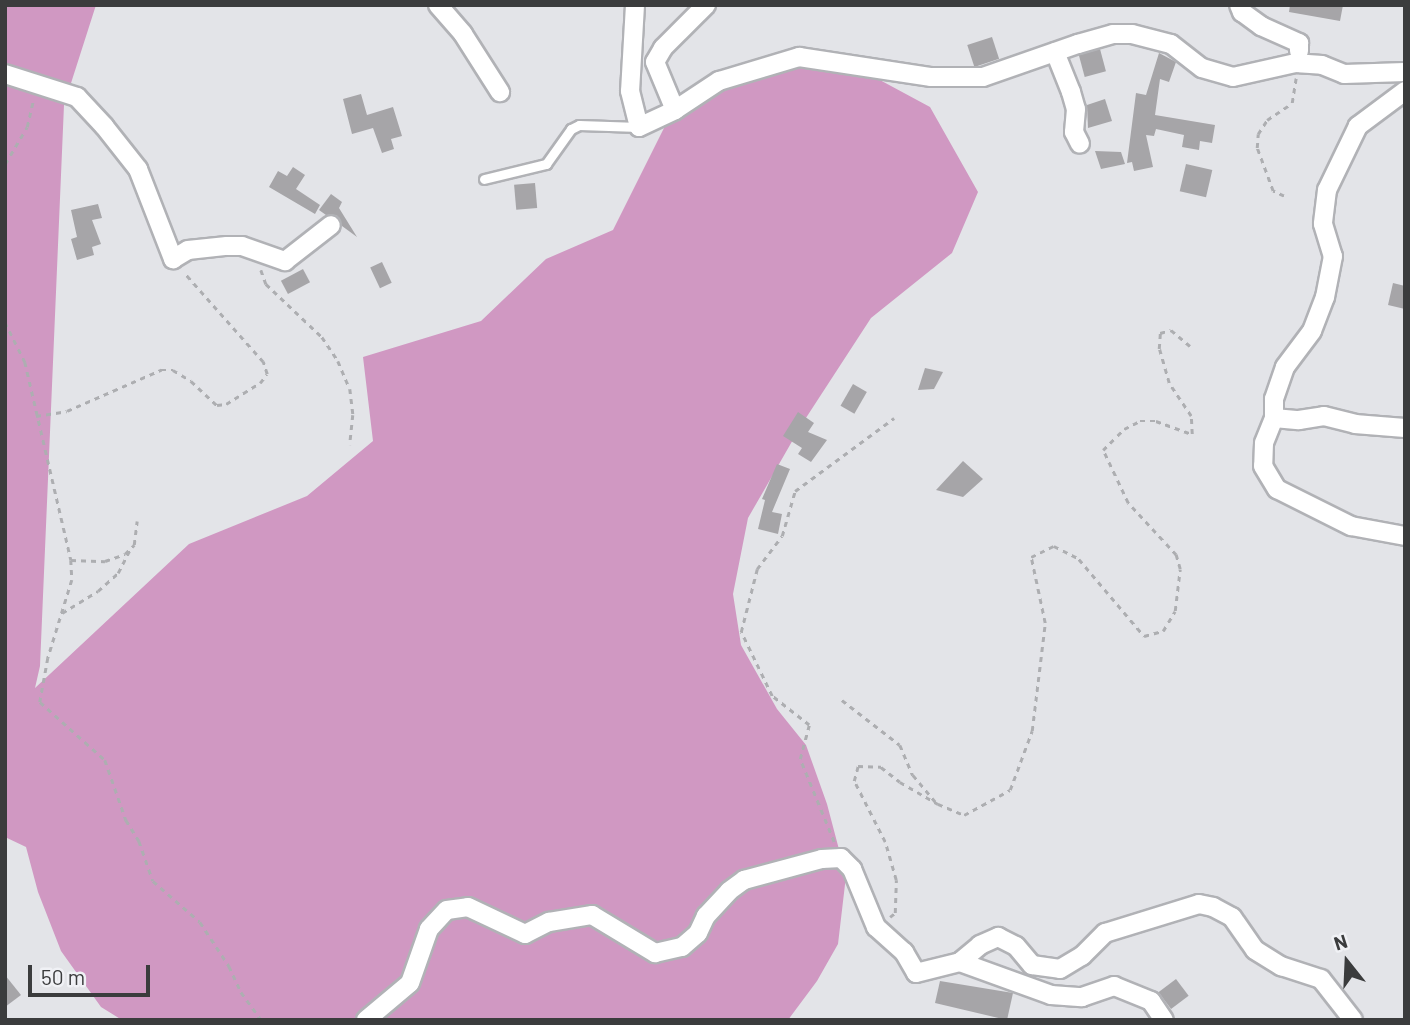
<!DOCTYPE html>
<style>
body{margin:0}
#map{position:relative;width:1410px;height:1025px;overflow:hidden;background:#e3e4e8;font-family:Barlow,sans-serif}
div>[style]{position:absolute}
.forest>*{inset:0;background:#d098c2}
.building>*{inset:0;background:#a6a5a8;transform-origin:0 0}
.path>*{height:2.5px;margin-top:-1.25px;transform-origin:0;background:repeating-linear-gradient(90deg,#adaeb1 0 5px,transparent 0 10px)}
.roads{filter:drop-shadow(2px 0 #b1b2b6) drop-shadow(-2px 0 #b1b2b6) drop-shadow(0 2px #b1b2b6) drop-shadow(0 -2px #b1b2b6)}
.lane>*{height:9px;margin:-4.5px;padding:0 4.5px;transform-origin:4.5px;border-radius:4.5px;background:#fff}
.street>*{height:18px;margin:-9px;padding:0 9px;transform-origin:9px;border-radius:9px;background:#fff}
span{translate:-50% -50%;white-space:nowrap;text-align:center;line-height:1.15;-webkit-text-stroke:6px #f0f1f5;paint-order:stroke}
.frame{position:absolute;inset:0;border:7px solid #3b3c3d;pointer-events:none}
.north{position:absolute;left:1312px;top:927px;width:70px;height:70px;-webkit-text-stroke:5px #f0f1f5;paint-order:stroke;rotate:342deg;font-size:19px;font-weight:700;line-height:28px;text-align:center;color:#3b3c3d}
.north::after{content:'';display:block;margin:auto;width:24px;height:32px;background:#3b3c3d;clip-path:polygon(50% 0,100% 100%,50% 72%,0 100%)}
.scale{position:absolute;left:28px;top:965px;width:122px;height:32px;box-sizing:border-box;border:4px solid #3b3c3d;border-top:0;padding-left:9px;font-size:21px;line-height:24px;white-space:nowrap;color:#3b3c3d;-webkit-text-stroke:5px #f0f1f5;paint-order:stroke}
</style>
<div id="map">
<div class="forest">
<div style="clip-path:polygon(5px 5px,96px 5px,64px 105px,40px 666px,35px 688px,189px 544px,307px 496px,373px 441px,363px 357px,481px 321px,546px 259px,613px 230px,665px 126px,713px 89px,822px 61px,878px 79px,930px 107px,978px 192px,952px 253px,871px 318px,802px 424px,748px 518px,733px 594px,741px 645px,777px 709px,806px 745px,827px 804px,846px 876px,838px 944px,817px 981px,788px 1020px,122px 1020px,101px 1007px,61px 951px,38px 892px,26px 847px,5px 837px)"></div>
</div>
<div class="building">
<div style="clip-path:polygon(1290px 5px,1343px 5px,1340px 21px,1289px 12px)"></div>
<div style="left:992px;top:37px;width:23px;height:26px;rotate:72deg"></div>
<div style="left:1100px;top:49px;width:23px;height:22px;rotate:75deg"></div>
<div style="clip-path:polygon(1159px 53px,1176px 62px,1169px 82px,1160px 79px,1155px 115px,1215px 125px,1212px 143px,1200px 141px,1199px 150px,1182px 147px,1184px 135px,1156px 129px,1154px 136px,1146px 135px,1153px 167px,1134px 171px,1132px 162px,1127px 163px,1136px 93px,1146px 95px)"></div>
<div style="clip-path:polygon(361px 94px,367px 115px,393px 107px,402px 136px,391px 139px,394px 149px,382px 153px,373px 128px,352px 134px,343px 99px)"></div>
<div style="clip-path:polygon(1105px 99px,1112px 121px,1088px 128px,1087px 105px)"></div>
<div style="clip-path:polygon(1095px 151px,1121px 152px,1125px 164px,1101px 169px)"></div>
<div style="left:1186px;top:164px;width:27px;height:28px;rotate:13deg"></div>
<div style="clip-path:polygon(293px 167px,305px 175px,296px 189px,320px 205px,315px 214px,269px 187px,278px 171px,287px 176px)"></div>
<div style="left:535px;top:183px;width:25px;height:21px;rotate:85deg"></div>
<div style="clip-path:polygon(331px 194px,342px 202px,339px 208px,357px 237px,342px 226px,336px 215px,326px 215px,319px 210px)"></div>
<div style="clip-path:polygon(98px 204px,102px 218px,92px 220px,101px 244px,92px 247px,94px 255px,77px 260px,71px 239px,77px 237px,71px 210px)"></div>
<div style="left:382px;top:262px;width:23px;height:13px;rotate:65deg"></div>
<div style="left:303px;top:269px;width:15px;height:25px;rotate:62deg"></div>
<div style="clip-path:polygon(1393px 283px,1405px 286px,1405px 309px,1388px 305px)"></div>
<div style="clip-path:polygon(925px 368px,943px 372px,934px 389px,918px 390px)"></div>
<div style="left:853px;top:384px;width:16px;height:25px;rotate:30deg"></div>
<div style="clip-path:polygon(798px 412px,814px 423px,808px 432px,827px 440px,811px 462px,798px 454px,802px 448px,783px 436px)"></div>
<div style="clip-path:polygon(963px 461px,983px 479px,963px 497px,936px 490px)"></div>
<div style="clip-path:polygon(777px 464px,790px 469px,772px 512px,782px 514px,778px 534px,758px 529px,765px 500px,762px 499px)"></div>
<div style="clip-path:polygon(5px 975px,21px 995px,5px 1007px)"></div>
<div style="left:1176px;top:979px;width:21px;height:22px;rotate:53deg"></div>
<div style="clip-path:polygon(940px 981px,1013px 993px,1007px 1020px,935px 1003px)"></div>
</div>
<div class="path">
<div style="left:5px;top:164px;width:43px;rotate:-59.3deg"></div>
<div style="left:27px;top:127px;width:27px;rotate:-77deg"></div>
<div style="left:1284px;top:196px;width:12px;rotate:-156deg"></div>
<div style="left:1273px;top:191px;width:46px;rotate:-110.4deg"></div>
<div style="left:1257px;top:148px;width:14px;rotate:-86deg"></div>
<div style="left:1258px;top:134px;width:17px;rotate:-57deg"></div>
<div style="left:1267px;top:120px;width:30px;rotate:-34deg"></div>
<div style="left:1292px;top:103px;width:25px;rotate:-81deg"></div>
<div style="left:261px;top:270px;width:15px;rotate:70deg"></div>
<div style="left:266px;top:284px;width:77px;rotate:43.4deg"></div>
<div style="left:322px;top:337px;width:29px;rotate:56deg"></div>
<div style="left:338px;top:361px;width:30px;rotate:67deg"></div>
<div style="left:350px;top:389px;width:26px;rotate:83deg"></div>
<div style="left:353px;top:415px;width:30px;rotate:96deg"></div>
<div style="left:5px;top:322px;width:45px;rotate:63.4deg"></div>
<div style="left:25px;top:362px;width:203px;rotate:76.9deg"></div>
<div style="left:71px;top:560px;width:20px;rotate:87deg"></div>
<div style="left:72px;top:580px;width:82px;rotate:107.1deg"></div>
<div style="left:48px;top:658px;width:45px;rotate:100.3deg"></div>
<div style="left:40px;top:702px;width:87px;rotate:41.7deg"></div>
<div style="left:105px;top:760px;width:64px;rotate:70.7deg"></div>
<div style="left:126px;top:820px;width:25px;rotate:58deg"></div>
<div style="left:139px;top:841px;width:42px;rotate:70.7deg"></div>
<div style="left:153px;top:881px;width:62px;rotate:41.1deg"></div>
<div style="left:200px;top:922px;width:53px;rotate:56.6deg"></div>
<div style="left:229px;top:966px;width:29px;rotate:65deg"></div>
<div style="left:241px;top:992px;width:34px;rotate:54deg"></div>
<div style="left:36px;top:416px;width:31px;rotate:-9deg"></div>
<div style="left:67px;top:411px;width:103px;rotate:-23.6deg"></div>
<div style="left:161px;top:370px;width:12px"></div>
<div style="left:173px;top:370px;width:21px;rotate:31deg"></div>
<div style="left:191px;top:381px;width:35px;rotate:43deg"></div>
<div style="left:217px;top:405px;width:9px;rotate:-6deg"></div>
<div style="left:226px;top:404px;width:40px;rotate:-32deg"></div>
<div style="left:260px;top:383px;width:11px;rotate:-52deg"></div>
<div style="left:267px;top:374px;width:13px;rotate:-108deg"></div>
<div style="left:263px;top:362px;width:119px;rotate:-131.6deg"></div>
<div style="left:71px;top:560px;width:34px;rotate:2deg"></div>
<div style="left:105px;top:561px;width:21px;rotate:-19deg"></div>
<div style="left:125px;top:554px;width:13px;rotate:-45deg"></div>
<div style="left:134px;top:545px;width:24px;rotate:-83deg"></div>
<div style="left:62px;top:613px;width:42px;rotate:-31.4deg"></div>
<div style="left:98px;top:591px;width:27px;rotate:-42deg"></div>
<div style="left:118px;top:573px;width:27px;rotate:-63deg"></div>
<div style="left:842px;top:700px;width:73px;rotate:37.8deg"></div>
<div style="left:900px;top:745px;width:33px;rotate:67deg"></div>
<div style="left:913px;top:775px;width:35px;rotate:50deg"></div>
<div style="left:834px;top:842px;width:90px;rotate:-112.3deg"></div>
<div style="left:800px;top:759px;width:35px;rotate:-75deg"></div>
<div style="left:809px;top:725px;width:47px;rotate:-141.9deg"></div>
<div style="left:772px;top:696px;width:71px;rotate:-115.8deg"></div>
<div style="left:741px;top:632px;width:65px;rotate:-75.7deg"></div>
<div style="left:757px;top:569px;width:41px;rotate:-52.9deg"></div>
<div style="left:782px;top:536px;width:47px;rotate:-73.9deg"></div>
<div style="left:795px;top:491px;width:123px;rotate:-36.4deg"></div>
<div style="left:890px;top:917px;width:6px;rotate:-39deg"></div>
<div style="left:895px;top:913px;width:33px;rotate:-88deg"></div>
<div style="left:896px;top:880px;width:40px;rotate:-106deg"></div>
<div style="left:885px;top:842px;width:68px;rotate:-116.9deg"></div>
<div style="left:854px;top:781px;width:16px;rotate:-75deg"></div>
<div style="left:858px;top:766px;width:23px;rotate:2deg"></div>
<div style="left:881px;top:767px;width:24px;rotate:38deg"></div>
<div style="left:900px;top:782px;width:44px;rotate:30.1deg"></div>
<div style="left:938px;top:804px;width:28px;rotate:23deg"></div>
<div style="left:964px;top:815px;width:52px;rotate:-28.5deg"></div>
<div style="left:1010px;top:790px;width:63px;rotate:-69.6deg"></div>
<div style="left:1032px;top:731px;width:109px;rotate:-83.1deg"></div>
<div style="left:1045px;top:623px;width:67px;rotate:-102deg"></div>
<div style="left:1031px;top:557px;width:25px;rotate:-26deg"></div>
<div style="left:1054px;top:546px;width:28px;rotate:27deg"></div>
<div style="left:1079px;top:559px;width:101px;rotate:49.8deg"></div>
<div style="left:1144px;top:636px;width:20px;rotate:-15deg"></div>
<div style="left:1163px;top:631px;width:23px;rotate:-59deg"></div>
<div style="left:1175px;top:611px;width:42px;rotate:-83.2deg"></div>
<div style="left:1180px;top:569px;width:15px;rotate:-106deg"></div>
<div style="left:1176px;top:555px;width:71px;rotate:-132.7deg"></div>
<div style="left:1128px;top:503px;width:59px;rotate:-115.3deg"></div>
<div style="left:1103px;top:450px;width:30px;rotate:-45deg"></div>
<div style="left:1124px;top:429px;width:18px;rotate:-27deg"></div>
<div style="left:1140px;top:421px;width:16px"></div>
<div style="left:1156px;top:421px;width:38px;rotate:20deg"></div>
<div style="left:1192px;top:434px;width:18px;rotate:-93deg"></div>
<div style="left:1191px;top:416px;width:40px;rotate:-124deg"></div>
<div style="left:1169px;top:383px;width:35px;rotate:-106deg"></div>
<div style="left:1159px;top:349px;width:16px;rotate:-86deg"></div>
<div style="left:1160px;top:333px;width:11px;rotate:-15deg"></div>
<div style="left:1171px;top:330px;width:25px;rotate:40deg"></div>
</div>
<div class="roads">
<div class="lane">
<div style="left:484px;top:179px;width:64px;rotate:-13.6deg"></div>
<div style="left:546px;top:164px;width:43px;rotate:-54.5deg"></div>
<div style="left:571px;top:129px;width:9px;rotate:-27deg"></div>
<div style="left:579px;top:125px;width:60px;rotate:1.9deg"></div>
</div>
<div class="street">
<div style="left:438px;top:5px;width:38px;rotate:49deg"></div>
<div style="left:463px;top:34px;width:69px;rotate:57.5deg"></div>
<div style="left:635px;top:5px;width:86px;rotate:93.3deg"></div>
<div style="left:630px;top:91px;width:37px;rotate:76deg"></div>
<div style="left:639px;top:127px;width:40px;rotate:-25deg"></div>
<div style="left:675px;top:110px;width:53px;rotate:-33.4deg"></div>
<div style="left:719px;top:81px;width:84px;rotate:-16.7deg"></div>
<div style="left:799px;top:57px;width:134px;rotate:8.6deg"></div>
<div style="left:931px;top:77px;width:52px"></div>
<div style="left:983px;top:77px;width:101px;rotate:-19.2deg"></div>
<div style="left:1078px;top:44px;width:36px;rotate:-16deg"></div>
<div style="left:1113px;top:34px;width:19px"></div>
<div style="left:1132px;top:34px;width:40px;rotate:14.4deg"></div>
<div style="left:1171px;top:44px;width:39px;rotate:38deg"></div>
<div style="left:1202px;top:68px;width:32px;rotate:16deg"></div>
<div style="left:1233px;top:77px;width:64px;rotate:-12.7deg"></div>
<div style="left:1295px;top:63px;width:27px;rotate:4deg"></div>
<div style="left:1322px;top:65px;width:24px;rotate:22deg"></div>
<div style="left:1344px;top:74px;width:61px;rotate:-1.9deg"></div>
<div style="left:1239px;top:5px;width:8px;rotate:67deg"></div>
<div style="left:1242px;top:12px;width:24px;rotate:36deg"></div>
<div style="left:1261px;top:26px;width:42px;rotate:24.1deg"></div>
<div style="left:1299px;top:43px;width:8px;rotate:90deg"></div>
<div style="left:1055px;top:52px;width:43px;rotate:68.2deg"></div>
<div style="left:1071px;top:92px;width:18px;rotate:74deg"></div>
<div style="left:1076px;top:109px;width:23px;rotate:95deg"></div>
<div style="left:1074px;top:132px;width:13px;rotate:63deg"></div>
<div style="left:5px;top:74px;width:76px;rotate:17.7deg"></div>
<div style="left:77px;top:97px;width:40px;rotate:47deg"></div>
<div style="left:104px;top:126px;width:55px;rotate:51.7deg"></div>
<div style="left:138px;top:169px;width:97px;rotate:68.7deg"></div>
<div style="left:173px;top:259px;width:17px;rotate:-31deg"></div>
<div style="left:188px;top:250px;width:39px;rotate:-6deg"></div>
<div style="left:227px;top:246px;width:15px"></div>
<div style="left:242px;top:246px;width:46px;rotate:19.2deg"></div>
<div style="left:285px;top:261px;width:58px;rotate:-38deg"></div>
<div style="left:1405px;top:91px;width:59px;rotate:143.3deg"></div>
<div style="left:1358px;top:126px;width:71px;rotate:115.8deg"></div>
<div style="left:1327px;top:190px;width:34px;rotate:97deg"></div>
<div style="left:1323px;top:224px;width:34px;rotate:73deg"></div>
<div style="left:1333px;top:256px;width:42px;rotate:101deg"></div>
<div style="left:1325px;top:297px;width:36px;rotate:111deg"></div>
<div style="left:1312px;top:331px;width:45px;rotate:126.9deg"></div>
<div style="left:1285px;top:367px;width:34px;rotate:109deg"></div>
<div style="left:1274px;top:399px;width:19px;rotate:90deg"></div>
<div style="left:1274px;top:418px;width:27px;rotate:112deg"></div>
<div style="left:1264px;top:443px;width:23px;rotate:92deg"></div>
<div style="left:1263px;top:466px;width:27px;rotate:59deg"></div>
<div style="left:1277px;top:489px;width:83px;rotate:26.6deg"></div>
<div style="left:1351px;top:526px;width:55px;rotate:10.5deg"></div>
<div style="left:675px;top:110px;width:52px;rotate:-112.6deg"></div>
<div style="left:655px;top:62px;width:16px;rotate:-60deg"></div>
<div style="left:663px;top:48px;width:61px;rotate:-45deg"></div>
<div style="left:1274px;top:418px;width:25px;rotate:5deg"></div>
<div style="left:1299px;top:420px;width:25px;rotate:-9deg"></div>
<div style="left:1324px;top:416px;width:32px;rotate:14deg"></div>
<div style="left:1355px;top:424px;width:50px;rotate:4.6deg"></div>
<div style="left:960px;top:962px;width:97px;rotate:19.9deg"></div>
<div style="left:1051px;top:995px;width:31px;rotate:4deg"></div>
<div style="left:1082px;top:997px;width:34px;rotate:-19deg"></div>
<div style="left:1114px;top:986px;width:40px;rotate:22deg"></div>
<div style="left:1151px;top:1001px;width:23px;rotate:56deg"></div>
<div style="left:366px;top:1020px;width:57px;rotate:-40.1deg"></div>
<div style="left:410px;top:983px;width:57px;rotate:-70.6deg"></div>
<div style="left:429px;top:929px;width:26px;rotate:-47deg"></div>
<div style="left:447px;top:910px;width:21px;rotate:-8deg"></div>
<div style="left:468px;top:907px;width:63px;rotate:25.3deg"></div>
<div style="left:525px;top:934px;width:27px;rotate:-27deg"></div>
<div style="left:549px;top:922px;width:44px;rotate:-9.2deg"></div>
<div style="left:592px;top:915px;width:74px;rotate:31.1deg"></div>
<div style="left:655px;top:953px;width:28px;rotate:-13deg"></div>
<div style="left:682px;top:947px;width:21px;rotate:-41deg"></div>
<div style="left:698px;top:933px;width:19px;rotate:-65deg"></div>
<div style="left:706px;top:916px;width:34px;rotate:-47deg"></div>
<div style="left:729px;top:891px;width:19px;rotate:-36deg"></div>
<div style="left:744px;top:880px;width:81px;rotate:-15.1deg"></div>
<div style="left:822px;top:859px;width:19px;rotate:-3deg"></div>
<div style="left:841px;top:858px;width:16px;rotate:45deg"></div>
<div style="left:852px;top:869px;width:63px;rotate:67.5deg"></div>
<div style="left:876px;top:927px;width:38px;rotate:42deg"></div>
<div style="left:904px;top:952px;width:24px;rotate:60deg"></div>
<div style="left:916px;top:973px;width:45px;rotate:-14deg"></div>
<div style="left:960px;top:962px;width:26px;rotate:-40deg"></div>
<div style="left:980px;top:945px;width:20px;rotate:-24deg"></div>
<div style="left:998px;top:937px;width:20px;rotate:27deg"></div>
<div style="left:1016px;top:946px;width:25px;rotate:50deg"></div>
<div style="left:1032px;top:965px;width:28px;rotate:8deg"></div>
<div style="left:1060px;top:969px;width:26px;rotate:-31deg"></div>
<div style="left:1082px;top:956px;width:33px;rotate:-45deg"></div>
<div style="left:1105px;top:933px;width:98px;rotate:-17.1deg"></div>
<div style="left:1199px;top:904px;width:14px;rotate:12deg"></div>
<div style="left:1213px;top:907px;width:21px;rotate:28deg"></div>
<div style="left:1232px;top:917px;width:40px;rotate:55.1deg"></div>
<div style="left:1255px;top:950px;width:31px;rotate:32deg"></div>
<div style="left:1281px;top:966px;width:42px;rotate:18deg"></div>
<div style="left:1321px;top:979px;width:52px;rotate:52deg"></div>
</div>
</div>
<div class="frame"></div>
<div class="north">N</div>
<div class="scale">50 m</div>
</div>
